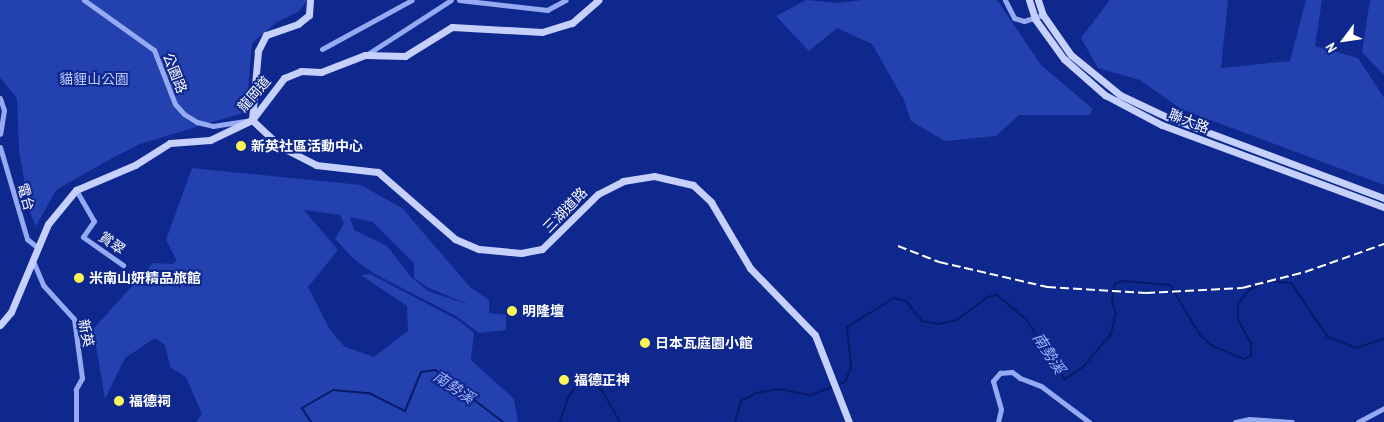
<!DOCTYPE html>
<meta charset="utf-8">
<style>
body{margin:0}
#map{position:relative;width:1384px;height:422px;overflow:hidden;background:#0f288e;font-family:"Archivo Narrow","Noto Sans TC",sans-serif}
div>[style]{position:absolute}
.green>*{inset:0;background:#2341af}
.stream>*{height:2px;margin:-1px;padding:0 1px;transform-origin:1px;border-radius:1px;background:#081a69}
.street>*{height:5px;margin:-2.5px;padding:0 2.5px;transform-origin:2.5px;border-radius:2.5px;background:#96aaf3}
.secondary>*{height:7px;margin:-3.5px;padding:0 3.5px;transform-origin:3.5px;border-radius:3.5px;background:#c5d0fd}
.rail>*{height:2px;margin-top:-1px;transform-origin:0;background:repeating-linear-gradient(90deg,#fff 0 9px,transparent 0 13px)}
.dots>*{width:14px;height:14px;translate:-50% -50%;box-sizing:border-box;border:2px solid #0f288e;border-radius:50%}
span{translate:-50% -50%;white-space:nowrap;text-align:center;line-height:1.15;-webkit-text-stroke:4px #0f288e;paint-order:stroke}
.street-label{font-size:14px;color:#fff}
.park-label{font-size:14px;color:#becbfe}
.poi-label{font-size:14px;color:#fff;font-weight:700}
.left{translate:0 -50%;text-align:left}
.water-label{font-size:15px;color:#a2b5fa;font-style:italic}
.north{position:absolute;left:1319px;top:15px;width:50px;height:50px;-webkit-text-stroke:4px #0f288e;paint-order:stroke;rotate:239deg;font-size:14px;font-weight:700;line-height:20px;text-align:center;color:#fff}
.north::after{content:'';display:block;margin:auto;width:18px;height:22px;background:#fff;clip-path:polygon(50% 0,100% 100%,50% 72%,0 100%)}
</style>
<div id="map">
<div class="green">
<div style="clip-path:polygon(0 0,308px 0,298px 12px,277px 22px,252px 43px,246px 112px,140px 144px,105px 162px,56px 190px,36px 226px,29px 210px,19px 150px,17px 98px,0 78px)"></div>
<div style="clip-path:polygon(806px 0,838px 3px,862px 0,997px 0,1041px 65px,1093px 109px,1089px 115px,1019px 115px,996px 136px,945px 141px,911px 121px,904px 100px,872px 44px,837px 28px,809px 51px,776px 16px)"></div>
<div style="clip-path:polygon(1110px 0,1228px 0,1221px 68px,1290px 61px,1306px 0,1322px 0,1315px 46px,1358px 58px,1384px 98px,1384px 185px,1181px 109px,1140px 80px,1098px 68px,1081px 38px)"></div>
<div style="clip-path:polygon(1370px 0,1384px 0,1384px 75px,1362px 52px)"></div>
<div style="clip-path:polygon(evenodd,192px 168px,361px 185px,402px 208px,470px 287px,489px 300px,489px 313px,506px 315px,506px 330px,479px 333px,456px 316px,375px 274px,355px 260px,335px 239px,344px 223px,340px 215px,304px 210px,338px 250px,308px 287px,330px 330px,345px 347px,374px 357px,408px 331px,407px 306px,361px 275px,370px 274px,458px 320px,474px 333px,471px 360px,514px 399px,518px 422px,196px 422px,202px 414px,186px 377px,170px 367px,165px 345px,155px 338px,125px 358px,105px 399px,93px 329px,153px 263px,172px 264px,177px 261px,166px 240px,192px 168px,350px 217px,373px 222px,414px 263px,414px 278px,427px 287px,472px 306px,428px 291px,411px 277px,387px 246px,354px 230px,350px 217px)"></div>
</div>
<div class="stream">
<div style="left:311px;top:422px;width:17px;rotate:-123deg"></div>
<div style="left:302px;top:408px;width:36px;rotate:-30deg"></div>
<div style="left:333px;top:390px;width:36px;rotate:5deg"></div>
<div style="left:369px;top:393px;width:40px;rotate:26.6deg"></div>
<div style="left:405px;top:411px;width:42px;rotate:-67.7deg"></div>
<div style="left:421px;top:372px;width:14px;rotate:-8deg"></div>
<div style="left:435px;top:370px;width:86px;rotate:37.4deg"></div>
<div style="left:560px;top:422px;width:25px;rotate:-72deg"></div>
<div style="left:568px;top:398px;width:23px;rotate:-56deg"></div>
<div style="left:581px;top:379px;width:24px;rotate:28deg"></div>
<div style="left:602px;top:390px;width:37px;rotate:61deg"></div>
<div style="left:735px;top:422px;width:22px;rotate:-74deg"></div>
<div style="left:741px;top:401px;width:17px;rotate:-28deg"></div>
<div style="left:756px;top:393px;width:23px;rotate:-10deg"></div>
<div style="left:779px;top:389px;width:33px;rotate:11deg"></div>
<div style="left:811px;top:395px;width:36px;rotate:-21deg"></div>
<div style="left:845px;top:382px;width:16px;rotate:-68deg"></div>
<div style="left:851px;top:367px;width:40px;rotate:-95.7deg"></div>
<div style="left:847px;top:327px;width:55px;rotate:-31.7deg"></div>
<div style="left:894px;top:298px;width:12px;rotate:14deg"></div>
<div style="left:906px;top:301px;width:26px;rotate:51deg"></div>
<div style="left:922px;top:321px;width:16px;rotate:11deg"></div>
<div style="left:938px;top:324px;width:19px;rotate:-12deg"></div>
<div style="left:957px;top:320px;width:38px;rotate:-37deg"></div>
<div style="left:987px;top:297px;width:10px;rotate:-11deg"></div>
<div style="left:997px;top:295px;width:38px;rotate:40deg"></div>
<div style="left:1026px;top:319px;width:72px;rotate:57deg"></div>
<div style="left:1065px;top:379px;width:23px;rotate:-34deg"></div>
<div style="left:1084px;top:366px;width:42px;rotate:-49.8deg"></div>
<div style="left:1111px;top:334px;width:22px;rotate:-77deg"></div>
<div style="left:1116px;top:313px;width:12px;rotate:-110deg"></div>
<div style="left:1112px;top:302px;width:19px;rotate:-81deg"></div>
<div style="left:1115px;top:283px;width:10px;rotate:-11deg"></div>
<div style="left:1125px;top:281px;width:45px;rotate:5.1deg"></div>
<div style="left:1170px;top:285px;width:58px;rotate:59deg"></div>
<div style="left:1200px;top:335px;width:15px;rotate:42deg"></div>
<div style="left:1211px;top:345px;width:36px;rotate:23deg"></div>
<div style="left:1244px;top:359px;width:8px;rotate:-30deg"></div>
<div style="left:1251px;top:355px;width:12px;rotate:-90deg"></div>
<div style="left:1251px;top:343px;width:26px;rotate:-119deg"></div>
<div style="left:1238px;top:320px;width:16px;rotate:-90deg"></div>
<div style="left:1238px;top:304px;width:18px;rotate:-52deg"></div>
<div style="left:1249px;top:290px;width:20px;rotate:-27deg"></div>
<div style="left:1267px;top:281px;width:24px;rotate:5deg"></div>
<div style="left:1291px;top:283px;width:65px;rotate:55.6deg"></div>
<div style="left:1328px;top:337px;width:31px;rotate:21deg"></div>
<div style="left:1357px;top:348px;width:29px;rotate:-20deg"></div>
</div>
<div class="street">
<div style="left:84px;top:0;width:86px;rotate:35.5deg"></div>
<div style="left:154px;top:50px;width:58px;rotate:68.7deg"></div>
<div style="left:175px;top:104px;width:13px;rotate:48deg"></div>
<div style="left:184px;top:114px;width:15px;rotate:32deg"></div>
<div style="left:197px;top:122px;width:16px;rotate:14deg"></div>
<div style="left:213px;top:126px;width:36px;rotate:-9deg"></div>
<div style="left:459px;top:0;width:89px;rotate:6.5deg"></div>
<div style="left:547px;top:10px;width:21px;rotate:-28deg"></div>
<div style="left:1005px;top:0;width:20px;rotate:63deg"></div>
<div style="left:1014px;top:18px;width:10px;rotate:17deg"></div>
<div style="left:1024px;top:21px;width:20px;rotate:-18deg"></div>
<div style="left:322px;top:49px;width:102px;rotate:-28.6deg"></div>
<div style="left:366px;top:55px;width:101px;rotate:-32.9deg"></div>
<div style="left:0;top:98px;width:13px;rotate:72deg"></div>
<div style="left:4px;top:110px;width:24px;rotate:99deg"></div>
<div style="left:0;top:147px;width:96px;rotate:73.6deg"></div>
<div style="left:27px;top:239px;width:14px;rotate:39deg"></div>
<div style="left:76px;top:190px;width:36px;rotate:60deg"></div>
<div style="left:94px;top:221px;width:19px;rotate:125deg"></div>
<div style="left:83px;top:237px;width:49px;rotate:35deg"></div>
<div style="left:33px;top:261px;width:26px;rotate:67deg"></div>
<div style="left:43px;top:285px;width:46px;rotate:47.6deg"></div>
<div style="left:74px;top:319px;width:60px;rotate:82.3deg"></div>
<div style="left:82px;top:378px;width:13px;rotate:119deg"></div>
<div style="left:76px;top:389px;width:33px;rotate:90deg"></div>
<div style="left:998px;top:422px;width:13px;rotate:-77deg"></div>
<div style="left:1001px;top:409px;width:29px;rotate:-106deg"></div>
<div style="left:993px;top:381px;width:11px;rotate:-49deg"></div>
<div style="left:1000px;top:373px;width:12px;rotate:-5deg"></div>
<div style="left:1012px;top:372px;width:10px;rotate:37deg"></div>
<div style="left:1020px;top:378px;width:22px;rotate:21deg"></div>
<div style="left:1041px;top:386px;width:60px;rotate:36.9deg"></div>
<div style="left:1235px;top:422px;width:14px;rotate:-12deg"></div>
<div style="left:1249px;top:419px;width:43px;rotate:4deg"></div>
<div style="left:1358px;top:422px;width:30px;rotate:-28deg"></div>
</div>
<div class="secondary">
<div style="left:310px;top:0;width:15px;rotate:94deg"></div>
<div style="left:309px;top:15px;width:14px;rotate:141deg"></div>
<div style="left:298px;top:24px;width:34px;rotate:161deg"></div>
<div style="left:266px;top:35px;width:18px;rotate:117deg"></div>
<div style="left:258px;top:51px;width:69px;rotate:95deg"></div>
<div style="left:252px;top:120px;width:40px;rotate:43deg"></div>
<div style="left:281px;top:147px;width:39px;rotate:27deg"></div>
<div style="left:316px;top:165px;width:62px;rotate:6.4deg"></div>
<div style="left:378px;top:172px;width:102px;rotate:41deg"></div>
<div style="left:455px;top:239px;width:26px;rotate:23deg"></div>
<div style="left:479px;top:249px;width:42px;rotate:5.4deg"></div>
<div style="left:521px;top:253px;width:21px;rotate:-11deg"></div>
<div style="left:542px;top:249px;width:78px;rotate:-44.5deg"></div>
<div style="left:598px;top:194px;width:28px;rotate:-27deg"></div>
<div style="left:623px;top:181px;width:31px;rotate:-9deg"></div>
<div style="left:654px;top:176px;width:40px;rotate:13deg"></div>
<div style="left:693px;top:185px;width:25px;rotate:43deg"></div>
<div style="left:711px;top:202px;width:77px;rotate:59.4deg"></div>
<div style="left:750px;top:268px;width:93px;rotate:45.9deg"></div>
<div style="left:815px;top:335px;width:93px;rotate:68.7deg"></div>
<div style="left:1029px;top:0;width:20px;rotate:72deg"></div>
<div style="left:1035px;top:19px;width:49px;rotate:54.1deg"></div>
<div style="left:1064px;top:59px;width:55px;rotate:41.3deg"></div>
<div style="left:1105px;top:95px;width:64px;rotate:27.8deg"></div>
<div style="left:1162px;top:125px;width:237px;rotate:20.3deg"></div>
<div style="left:1038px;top:0;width:16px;rotate:72deg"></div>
<div style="left:1043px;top:15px;width:49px;rotate:55deg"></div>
<div style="left:1071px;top:55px;width:63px;rotate:39.2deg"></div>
<div style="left:1120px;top:95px;width:52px;rotate:25.1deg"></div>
<div style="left:1167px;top:117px;width:232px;rotate:20.5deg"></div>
<div style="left:0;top:325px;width:17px;rotate:-50deg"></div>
<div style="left:11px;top:312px;width:95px;rotate:-67.2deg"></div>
<div style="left:48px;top:224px;width:44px;rotate:-50.5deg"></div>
<div style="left:76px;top:190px;width:64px;rotate:-23deg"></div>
<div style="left:135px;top:165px;width:41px;rotate:-32.2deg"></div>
<div style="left:170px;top:143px;width:40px;rotate:-4.3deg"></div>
<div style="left:210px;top:140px;width:47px;rotate:-25.5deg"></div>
<div style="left:252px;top:120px;width:53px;rotate:-52.7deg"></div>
<div style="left:284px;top:78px;width:18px;rotate:-22deg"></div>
<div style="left:301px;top:71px;width:20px;rotate:3deg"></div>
<div style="left:321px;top:72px;width:47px;rotate:-21.1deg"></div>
<div style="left:365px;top:55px;width:40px;rotate:1.4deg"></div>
<div style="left:405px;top:56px;width:55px;rotate:-31.7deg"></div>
<div style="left:452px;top:27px;width:90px;rotate:3.2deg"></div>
<div style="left:542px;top:32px;width:31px;rotate:-17deg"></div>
<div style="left:572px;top:23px;width:35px;rotate:-41deg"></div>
</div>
<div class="rail">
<div style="left:898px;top:246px;width:44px;rotate:21.3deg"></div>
<div style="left:939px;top:262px;width:111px;rotate:13deg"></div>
<div style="left:1047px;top:287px;width:99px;rotate:3.5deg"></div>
<div style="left:1146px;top:293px;width:96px;rotate:-3deg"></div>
<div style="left:1242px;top:288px;width:65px;rotate:-14.3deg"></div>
<div style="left:1305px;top:272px;width:84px;rotate:-19.5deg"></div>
</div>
<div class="dots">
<div style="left:241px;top:146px;background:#fff758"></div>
<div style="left:79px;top:278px;background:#fff758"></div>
<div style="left:512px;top:311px;background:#fff758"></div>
<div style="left:645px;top:343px;background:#fff758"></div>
<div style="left:564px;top:380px;background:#fff758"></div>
<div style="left:119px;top:401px;background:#fff758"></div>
</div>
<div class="street-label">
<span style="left:175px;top:73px;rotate:69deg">公園路</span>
<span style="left:254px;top:94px;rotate:-49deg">龍岡道</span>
<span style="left:1189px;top:121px;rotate:21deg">聯大路</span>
<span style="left:26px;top:197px;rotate:75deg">電台</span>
<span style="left:565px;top:210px;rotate:-46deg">三湖道路</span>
<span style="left:112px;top:243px;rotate:35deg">賞翠</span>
<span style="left:86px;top:333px;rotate:79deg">新英</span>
</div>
<div class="park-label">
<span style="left:94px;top:79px">貓貍山公園</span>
</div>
<div class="poi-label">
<span class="left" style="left:251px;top:146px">新英社區活動中心</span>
<span class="left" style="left:89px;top:278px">米南山妍精品旅館</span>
<span class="left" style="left:522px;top:311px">明隆壇</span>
<span class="left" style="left:655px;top:343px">日本瓦庭園小館</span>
<span class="left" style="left:574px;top:380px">福德正神</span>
<span class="left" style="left:129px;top:401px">福德祠</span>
</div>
<div class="water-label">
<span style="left:1049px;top:353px;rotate:57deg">南勢溪</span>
<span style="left:454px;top:387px;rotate:34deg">南勢溪</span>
</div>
<div class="north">N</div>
</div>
